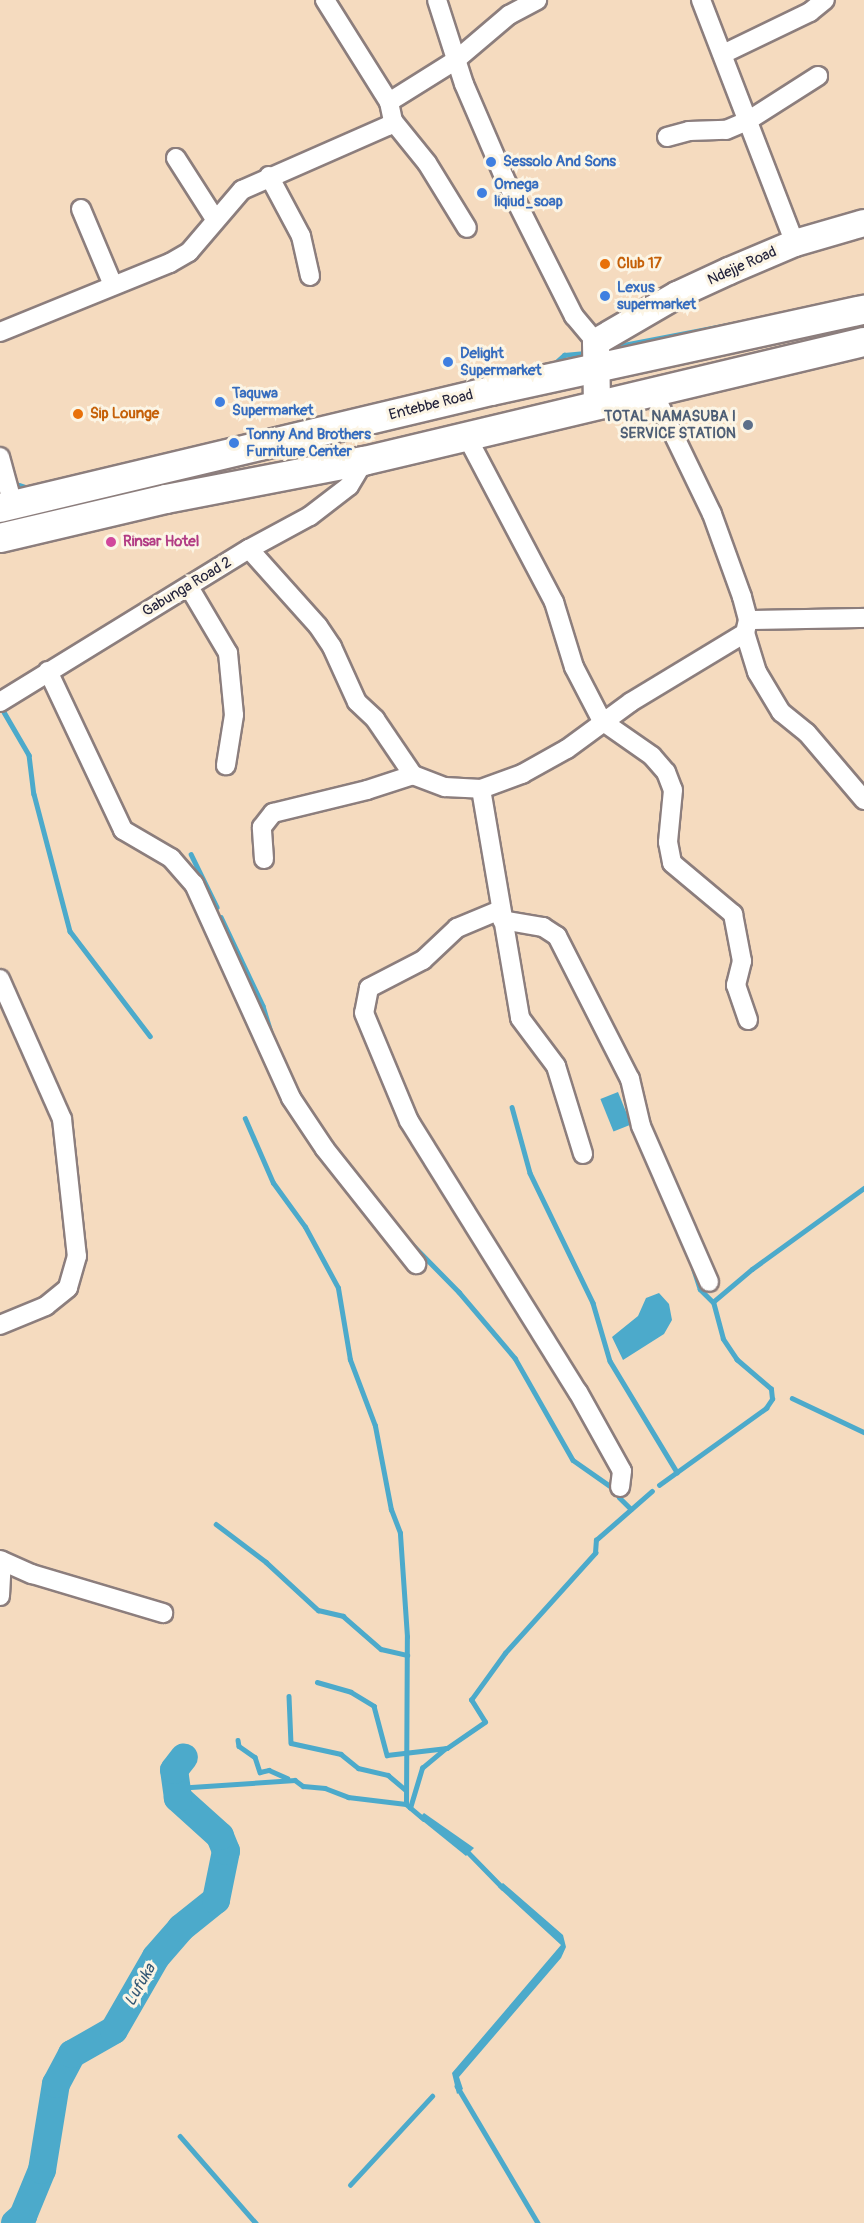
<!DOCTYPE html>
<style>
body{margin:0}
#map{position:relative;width:864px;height:2223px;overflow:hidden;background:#f5dbbf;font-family:Pangolin,sans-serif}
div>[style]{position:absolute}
.water>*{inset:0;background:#4caacb;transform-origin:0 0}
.stream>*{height:4.5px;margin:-2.25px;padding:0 2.25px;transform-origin:2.25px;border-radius:2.25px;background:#4caacb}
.river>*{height:28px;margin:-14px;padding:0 14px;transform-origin:14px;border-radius:14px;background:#4caacb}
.roads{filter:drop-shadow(2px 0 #8c7e7d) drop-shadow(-2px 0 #8c7e7d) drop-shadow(0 2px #8c7e7d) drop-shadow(0 -2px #8c7e7d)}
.street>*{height:18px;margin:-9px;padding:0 9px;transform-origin:9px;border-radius:9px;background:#fff}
.secondary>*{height:26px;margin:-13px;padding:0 13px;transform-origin:13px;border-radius:13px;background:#fff}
.primary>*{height:28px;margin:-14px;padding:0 14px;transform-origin:14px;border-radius:14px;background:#fff}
.dots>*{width:16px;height:16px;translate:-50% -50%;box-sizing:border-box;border:3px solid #fcf5e5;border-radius:50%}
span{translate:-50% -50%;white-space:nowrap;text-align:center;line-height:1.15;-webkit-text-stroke:6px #fcf5e5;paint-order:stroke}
.shop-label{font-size:15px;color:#366cbe;font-weight:700}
.left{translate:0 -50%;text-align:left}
.food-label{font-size:15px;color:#c56008;font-weight:700}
.street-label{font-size:15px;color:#22223b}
.service-label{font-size:15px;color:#4e5e75;font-weight:700}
.right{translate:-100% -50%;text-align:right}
.hotel-label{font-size:15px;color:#b23c85;font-weight:700}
.water-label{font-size:16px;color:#335875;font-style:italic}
</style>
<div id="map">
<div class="water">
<div style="left:618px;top:1092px;width:35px;height:19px;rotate:68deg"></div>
<div style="clip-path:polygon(659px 1293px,669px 1304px,672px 1320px,664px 1334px,623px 1360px,612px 1337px,638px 1316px,646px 1298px)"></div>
<div style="clip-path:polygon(424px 1813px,474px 1848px,466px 1856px,419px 1818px)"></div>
<div style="clip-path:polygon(503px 1883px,563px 1935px,566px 1947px,561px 1958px,459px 2077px,463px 2089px,457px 2094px,452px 2073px,561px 1945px,498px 1887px)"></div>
</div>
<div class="stream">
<div style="left:613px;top:347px;width:132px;rotate:-10.9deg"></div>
<div style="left:553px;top:365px;width:15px;rotate:-42deg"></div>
<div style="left:564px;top:355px;width:24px;rotate:-5deg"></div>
<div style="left:19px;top:485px;width:9px;rotate:18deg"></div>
<div style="left:4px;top:712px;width:50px;rotate:59.8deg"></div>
<div style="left:29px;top:755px;width:39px;rotate:83deg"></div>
<div style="left:34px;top:794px;width:142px;rotate:75.3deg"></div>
<div style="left:70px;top:931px;width:132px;rotate:52.7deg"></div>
<div style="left:191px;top:854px;width:59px;rotate:63.9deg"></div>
<div style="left:221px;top:917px;width:98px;rotate:64.7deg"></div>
<div style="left:263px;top:1006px;width:28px;rotate:73deg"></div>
<div style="left:512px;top:1107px;width:68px;rotate:74.7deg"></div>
<div style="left:530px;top:1173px;width:144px;rotate:64.1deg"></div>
<div style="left:593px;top:1303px;width:60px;rotate:73.7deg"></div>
<div style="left:610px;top:1361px;width:130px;rotate:58.9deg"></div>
<div style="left:411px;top:1243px;width:69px;rotate:45.6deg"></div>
<div style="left:459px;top:1292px;width:87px;rotate:49.7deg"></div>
<div style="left:515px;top:1358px;width:117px;rotate:60.4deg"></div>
<div style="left:573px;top:1460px;width:49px;rotate:35deg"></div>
<div style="left:694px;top:1270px;width:20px;rotate:72deg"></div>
<div style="left:700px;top:1289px;width:18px;rotate:45deg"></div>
<div style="left:792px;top:1398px;width:80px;rotate:25.3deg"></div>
<div style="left:659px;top:1485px;width:132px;rotate:-35.7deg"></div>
<div style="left:766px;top:1408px;width:11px;rotate:-56deg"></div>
<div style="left:772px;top:1399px;width:10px;rotate:-96deg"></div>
<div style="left:771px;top:1389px;width:45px;rotate:-139.5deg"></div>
<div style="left:737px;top:1360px;width:25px;rotate:-124deg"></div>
<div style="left:723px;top:1339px;width:38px;rotate:-105deg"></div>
<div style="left:713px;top:1302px;width:51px;rotate:-40.2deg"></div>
<div style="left:752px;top:1269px;width:138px;rotate:-35.9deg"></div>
<div style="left:619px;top:1497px;width:17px;rotate:45deg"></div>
<div style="left:216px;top:1524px;width:63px;rotate:37.2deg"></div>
<div style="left:266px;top:1562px;width:71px;rotate:42.7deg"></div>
<div style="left:318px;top:1610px;width:26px;rotate:13deg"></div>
<div style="left:343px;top:1616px;width:50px;rotate:41deg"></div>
<div style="left:381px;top:1649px;width:27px;rotate:13deg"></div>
<div style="left:317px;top:1682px;width:35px;rotate:16deg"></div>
<div style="left:351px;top:1692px;width:27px;rotate:31deg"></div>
<div style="left:374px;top:1706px;width:51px;rotate:75.1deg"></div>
<div style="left:387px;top:1755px;width:60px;rotate:-6.7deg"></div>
<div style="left:447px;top:1748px;width:46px;rotate:-34.4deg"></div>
<div style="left:485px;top:1722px;width:26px;rotate:-122deg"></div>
<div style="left:471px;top:1700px;width:58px;rotate:-54.1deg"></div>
<div style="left:505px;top:1653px;width:135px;rotate:-48deg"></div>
<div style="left:595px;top:1553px;width:13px;rotate:-86deg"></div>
<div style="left:596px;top:1540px;width:74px;rotate:-41.2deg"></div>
<div style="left:289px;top:1696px;width:47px;rotate:87.6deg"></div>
<div style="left:291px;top:1743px;width:51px;rotate:12.4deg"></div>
<div style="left:341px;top:1754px;width:22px;rotate:39deg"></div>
<div style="left:358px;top:1768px;width:31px;rotate:13deg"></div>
<div style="left:388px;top:1775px;width:23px;rotate:40deg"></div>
<div style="left:238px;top:1740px;width:6px;rotate:81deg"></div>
<div style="left:239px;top:1746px;width:19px;rotate:35deg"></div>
<div style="left:255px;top:1757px;width:16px;rotate:72deg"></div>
<div style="left:260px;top:1772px;width:9px;rotate:-13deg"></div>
<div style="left:269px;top:1770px;width:20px;rotate:24deg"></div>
<div style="left:176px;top:1788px;width:119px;rotate:-3.8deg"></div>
<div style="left:295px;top:1780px;width:10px;rotate:37deg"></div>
<div style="left:303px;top:1786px;width:22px;rotate:5deg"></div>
<div style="left:325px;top:1788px;width:25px;rotate:21deg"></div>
<div style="left:348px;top:1797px;width:58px;rotate:6.9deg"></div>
<div style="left:406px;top:1804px;width:167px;rotate:-89.7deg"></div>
<div style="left:407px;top:1637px;width:104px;rotate:-93.9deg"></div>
<div style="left:400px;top:1533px;width:25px;rotate:-111deg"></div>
<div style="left:391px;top:1510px;width:86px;rotate:-100.8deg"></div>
<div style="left:375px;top:1426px;width:71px;rotate:-110.7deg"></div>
<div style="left:350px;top:1360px;width:73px;rotate:-99.5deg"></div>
<div style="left:338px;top:1288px;width:69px;rotate:-118.4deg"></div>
<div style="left:305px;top:1227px;width:54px;rotate:-126deg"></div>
<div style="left:273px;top:1183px;width:70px;rotate:-113.6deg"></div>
<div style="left:406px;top:1804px;width:23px;rotate:40deg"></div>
<div style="left:410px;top:1808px;width:42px;rotate:-73.3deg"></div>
<div style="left:422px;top:1768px;width:30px;rotate:-40deg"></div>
<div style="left:465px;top:1849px;width:54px;rotate:45.7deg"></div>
<div style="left:457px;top:2086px;width:159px;rotate:59.4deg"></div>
<div style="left:180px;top:2136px;width:116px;rotate:48.9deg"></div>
<div style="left:350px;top:2185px;width:121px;rotate:-47.3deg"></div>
</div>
<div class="river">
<div style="left:15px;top:2223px;width:11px;rotate:-41deg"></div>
<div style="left:23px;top:2216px;width:50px;rotate:-67.6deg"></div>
<div style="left:42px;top:2170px;width:87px;rotate:-80.8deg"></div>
<div style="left:56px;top:2084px;width:34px;rotate:-62deg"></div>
<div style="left:72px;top:2054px;width:48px;rotate:-29.7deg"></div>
<div style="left:114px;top:2030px;width:84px;rotate:-60.1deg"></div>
<div style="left:156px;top:1957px;width:38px;rotate:-49deg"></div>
<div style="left:181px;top:1928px;width:45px;rotate:-38.7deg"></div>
<div style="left:216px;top:1900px;width:50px;rotate:-78.5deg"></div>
<div style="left:226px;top:1851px;width:16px;rotate:-112deg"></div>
<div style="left:220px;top:1836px;width:57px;rotate:-137.9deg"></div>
<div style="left:178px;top:1798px;width:28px;rotate:-98deg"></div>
<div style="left:174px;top:1770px;width:16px;rotate:-52deg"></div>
</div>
<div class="roads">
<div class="street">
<div style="left:325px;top:0;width:120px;rotate:57.9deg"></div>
<div style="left:437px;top:0;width:88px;rotate:72.2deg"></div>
<div style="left:464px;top:84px;width:101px;rotate:66.7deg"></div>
<div style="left:504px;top:177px;width:156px;rotate:63.3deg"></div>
<div style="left:574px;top:316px;width:34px;rotate:50deg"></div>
<div style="left:701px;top:0;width:261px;rotate:68.9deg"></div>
<div style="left:723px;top:54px;width:97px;rotate:-25.8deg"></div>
<div style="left:810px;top:12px;width:19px;rotate:-39deg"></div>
<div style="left:393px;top:121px;width:54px;rotate:51deg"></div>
<div style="left:427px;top:163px;width:76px;rotate:58.4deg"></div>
<div style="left:667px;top:137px;width:23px;rotate:-15deg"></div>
<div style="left:689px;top:131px;width:37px;rotate:-2deg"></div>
<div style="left:726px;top:130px;width:25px;rotate:-23deg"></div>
<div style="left:749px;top:120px;width:82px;rotate:-32.5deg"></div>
<div style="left:176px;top:158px;width:72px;rotate:57.4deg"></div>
<div style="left:269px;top:176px;width:68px;rotate:61.9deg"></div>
<div style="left:301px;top:236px;width:41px;rotate:77.3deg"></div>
<div style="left:81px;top:209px;width:82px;rotate:67.2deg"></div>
<div style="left:0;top:332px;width:183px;rotate:-22.1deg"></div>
<div style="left:170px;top:263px;width:22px;rotate:-30deg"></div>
<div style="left:189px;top:252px;width:82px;rotate:-49.5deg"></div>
<div style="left:242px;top:190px;width:159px;rotate:-23.7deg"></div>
<div style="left:388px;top:126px;width:7px;rotate:-45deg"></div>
<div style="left:393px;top:121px;width:19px;rotate:-102deg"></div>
<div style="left:389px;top:102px;width:79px;rotate:-32.1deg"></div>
<div style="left:456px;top:60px;width:70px;rotate:-40.3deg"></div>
<div style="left:509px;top:15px;width:32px;rotate:-28deg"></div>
<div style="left:654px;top:394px;width:133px;rotate:64.2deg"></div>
<div style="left:712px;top:514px;width:88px;rotate:70.1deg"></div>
<div style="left:742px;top:597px;width:24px;rotate:75deg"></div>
<div style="left:748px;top:620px;width:13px;rotate:103deg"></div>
<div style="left:745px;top:633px;width:41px;rotate:72.9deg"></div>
<div style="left:757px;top:672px;width:47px;rotate:59deg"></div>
<div style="left:781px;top:712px;width:33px;rotate:39deg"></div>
<div style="left:807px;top:733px;width:88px;rotate:49.6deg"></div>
<div style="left:467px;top:437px;width:187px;rotate:62.2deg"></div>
<div style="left:554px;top:602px;width:68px;rotate:72.9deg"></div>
<div style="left:574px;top:667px;width:61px;rotate:62.6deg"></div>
<div style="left:602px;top:721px;width:61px;rotate:35deg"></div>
<div style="left:652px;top:756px;width:21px;rotate:49deg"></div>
<div style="left:666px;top:772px;width:19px;rotate:69deg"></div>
<div style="left:673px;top:790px;width:52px;rotate:95.5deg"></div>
<div style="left:668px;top:842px;width:21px;rotate:79deg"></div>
<div style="left:672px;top:863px;width:80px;rotate:39.9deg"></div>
<div style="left:733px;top:914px;width:48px;rotate:79.2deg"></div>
<div style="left:742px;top:961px;width:25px;rotate:104deg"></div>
<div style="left:736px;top:985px;width:37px;rotate:71deg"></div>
<div style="left:0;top:457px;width:50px;rotate:74.8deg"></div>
<div style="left:249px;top:549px;width:103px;rotate:48.1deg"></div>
<div style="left:318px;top:626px;width:25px;rotate:56deg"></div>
<div style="left:332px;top:647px;width:60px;rotate:65.6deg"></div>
<div style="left:357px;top:702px;width:25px;rotate:43deg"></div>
<div style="left:375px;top:719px;width:68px;rotate:55.8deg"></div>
<div style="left:413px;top:775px;width:34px;rotate:21deg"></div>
<div style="left:445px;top:787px;width:36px;rotate:3deg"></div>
<div style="left:481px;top:789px;width:44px;rotate:-20.1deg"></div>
<div style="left:522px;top:774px;width:51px;rotate:-29.1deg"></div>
<div style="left:567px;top:749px;width:79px;rotate:-36.3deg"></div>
<div style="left:631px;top:702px;width:133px;rotate:-31.2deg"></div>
<div style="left:189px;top:587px;width:77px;rotate:59.4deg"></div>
<div style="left:228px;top:653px;width:62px;rotate:84.5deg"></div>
<div style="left:234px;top:715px;width:51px;rotate:99.1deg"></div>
<div style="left:748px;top:620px;width:116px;rotate:-1deg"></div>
<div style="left:48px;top:671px;width:176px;rotate:64.7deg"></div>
<div style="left:123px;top:830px;width:56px;rotate:30.3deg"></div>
<div style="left:171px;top:858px;width:35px;rotate:49deg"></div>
<div style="left:194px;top:884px;width:235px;rotate:65.6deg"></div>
<div style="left:291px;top:1098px;width:61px;rotate:56.3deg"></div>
<div style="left:325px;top:1149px;width:147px;rotate:51.6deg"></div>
<div style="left:0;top:702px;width:292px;rotate:-31.6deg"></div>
<div style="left:249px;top:549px;width:69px;rotate:-28.4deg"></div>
<div style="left:310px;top:516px;width:49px;rotate:-37.6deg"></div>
<div style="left:349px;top:486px;width:29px;rotate:-59deg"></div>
<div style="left:481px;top:789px;width:232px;rotate:80.3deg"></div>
<div style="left:520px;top:1018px;width:60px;rotate:53.1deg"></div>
<div style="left:556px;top:1066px;width:92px;rotate:72.9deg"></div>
<div style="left:264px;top:859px;width:32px;rotate:-94deg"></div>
<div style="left:262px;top:827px;width:18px;rotate:-52deg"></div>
<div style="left:273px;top:813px;width:97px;rotate:-13.7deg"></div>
<div style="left:367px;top:790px;width:48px;rotate:-18.1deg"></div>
<div style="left:500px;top:910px;width:47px;rotate:157.3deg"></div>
<div style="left:457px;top:928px;width:47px;rotate:136.7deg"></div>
<div style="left:423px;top:960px;width:61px;rotate:152.6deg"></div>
<div style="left:369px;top:988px;width:25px;rotate:101deg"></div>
<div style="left:364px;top:1013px;width:117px;rotate:67.4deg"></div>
<div style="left:409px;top:1121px;width:319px;rotate:58.1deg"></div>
<div style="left:578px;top:1392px;width:90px;rotate:60.9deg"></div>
<div style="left:622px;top:1471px;width:16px;rotate:97deg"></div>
<div style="left:502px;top:920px;width:42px;rotate:9.7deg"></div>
<div style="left:543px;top:927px;width:17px;rotate:33deg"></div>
<div style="left:557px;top:936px;width:161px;rotate:63deg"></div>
<div style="left:630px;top:1079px;width:48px;rotate:76.8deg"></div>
<div style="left:641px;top:1126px;width:170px;rotate:66.4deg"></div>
<div style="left:0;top:979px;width:153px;rotate:66.1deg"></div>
<div style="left:62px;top:1119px;width:138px;rotate:83.8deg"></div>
<div style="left:77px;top:1256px;width:33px;rotate:106deg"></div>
<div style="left:68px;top:1288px;width:28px;rotate:141deg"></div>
<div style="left:46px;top:1306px;width:50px;rotate:157.6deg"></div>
<div style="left:0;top:1560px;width:35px;rotate:24deg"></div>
<div style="left:32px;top:1574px;width:137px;rotate:16.6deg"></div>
<div style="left:0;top:1596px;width:35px;rotate:-87deg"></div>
</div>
<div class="secondary">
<div style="left:597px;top:406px;width:64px;rotate:-90.9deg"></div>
<div style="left:596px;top:342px;width:94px;rotate:-30.1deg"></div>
<div style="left:677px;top:295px;width:57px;rotate:-24.8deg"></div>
<div style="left:729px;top:271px;width:72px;rotate:-23deg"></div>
<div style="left:795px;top:243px;width:72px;rotate:-16.2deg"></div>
</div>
<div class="primary">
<div style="left:0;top:508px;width:505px;rotate:-13.4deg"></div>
<div style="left:491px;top:391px;width:382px;rotate:-12.3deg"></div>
<div style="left:0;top:538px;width:171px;rotate:-13.2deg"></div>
<div style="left:166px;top:499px;width:202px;rotate:-10.9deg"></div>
<div style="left:364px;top:461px;width:514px;rotate:-13.39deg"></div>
</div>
</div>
<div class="dots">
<div style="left:491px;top:162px;background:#3f7fe0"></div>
<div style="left:482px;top:193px;background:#3f7fe0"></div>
<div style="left:605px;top:264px;background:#e8710a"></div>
<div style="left:605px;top:296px;background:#3f7fe0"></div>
<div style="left:448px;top:362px;background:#3f7fe0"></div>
<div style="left:220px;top:402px;background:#3f7fe0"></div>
<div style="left:78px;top:414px;background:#e8710a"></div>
<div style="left:748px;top:425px;background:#5c6f8a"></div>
<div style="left:234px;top:443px;background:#3f7fe0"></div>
<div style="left:111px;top:542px;background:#d1479c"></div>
</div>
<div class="shop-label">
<span class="left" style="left:503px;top:162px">Sessolo And Sons</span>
<span class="left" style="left:494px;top:193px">Omega<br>liqiud_soap</span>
<span class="left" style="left:617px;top:296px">Lexus<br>supermarket</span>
<span class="left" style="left:460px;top:362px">Delight<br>Supermarket</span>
<span class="left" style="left:232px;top:402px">Taquwa<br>Supermarket</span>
<span class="left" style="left:246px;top:443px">Tonny And Brothers<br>Furniture Center</span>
</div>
<div class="food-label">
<span class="left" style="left:617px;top:264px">Club 17</span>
<span class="left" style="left:90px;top:414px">Sip Lounge</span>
</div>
<div class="street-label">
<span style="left:742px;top:266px;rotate:-24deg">Ndejje Road</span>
<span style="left:431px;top:405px;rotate:-14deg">Entebbe Road</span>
<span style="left:187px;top:587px;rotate:-31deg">Gabunga Road 2</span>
</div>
<div class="service-label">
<span class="right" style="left:736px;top:425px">TOTAL NAMASUBA I<br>SERVICE STATION</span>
</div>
<div class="hotel-label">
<span class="left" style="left:123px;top:542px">Rinsar Hotel</span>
</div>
<div class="water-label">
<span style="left:140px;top:1985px;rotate:-60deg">Lufuka</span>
</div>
</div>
